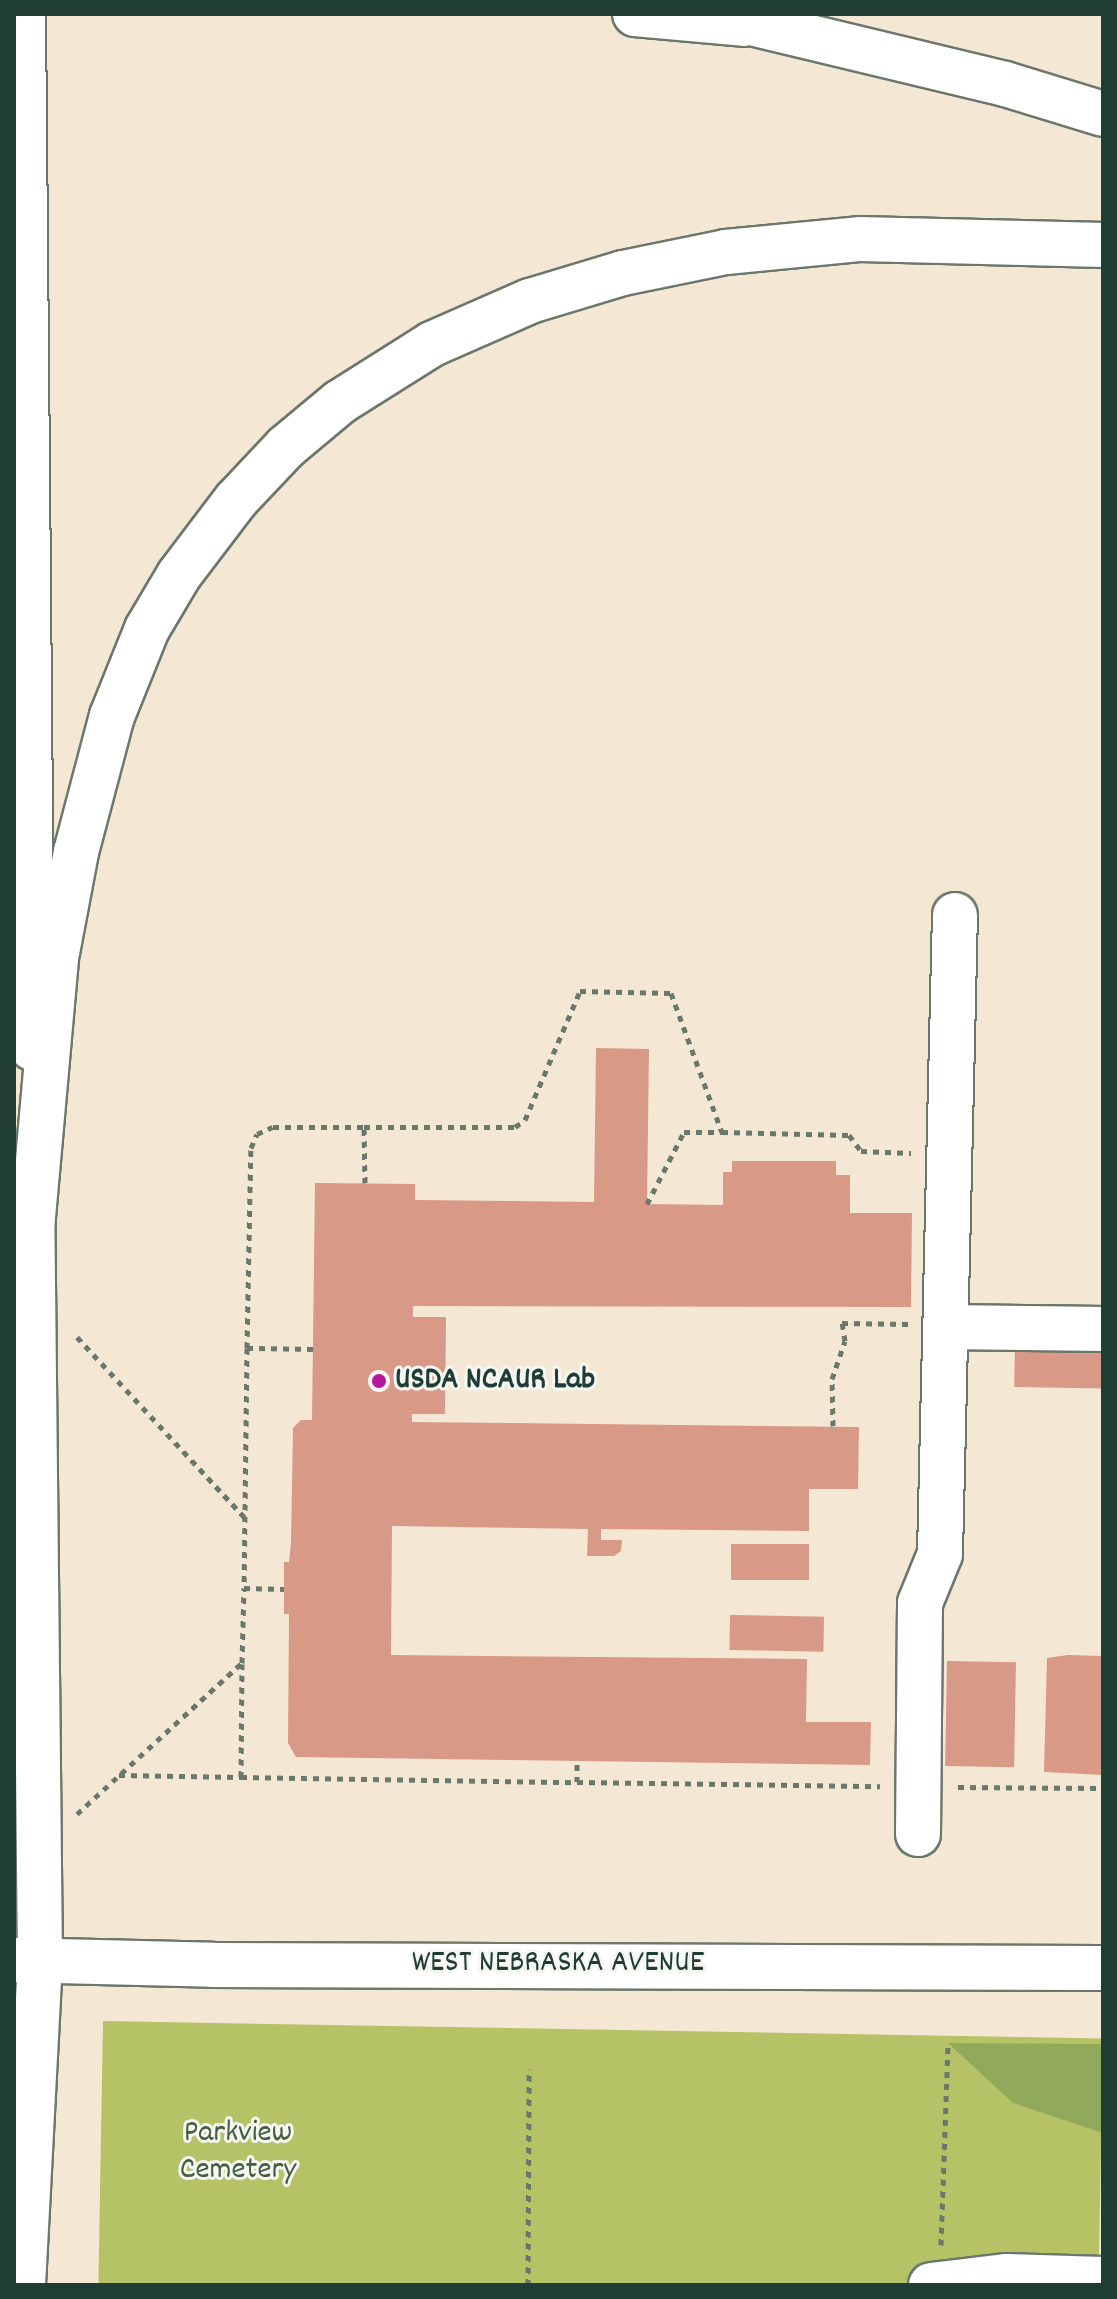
<!DOCTYPE html>
<style>
body{margin:0}
#map{position:relative;width:1117px;height:2299px;overflow:hidden;background:#f4e7d4;font-family:Dekko,sans-serif}
div>[style]{position:absolute}
.green>*{inset:0;background:#b5c366;transform-origin:0 0}
.forest>*{inset:0;background:#90a95b}
.building>*{inset:0;background:#d89986;transform-origin:0 0}
.path>*{height:5px;margin-top:-2.5px;transform-origin:0;background:repeating-linear-gradient(90deg,#6a786c 0 6px,transparent 0 12px)}
.roads{filter:drop-shadow(2px 0 #6a786c) drop-shadow(-2px 0 #6a786c) drop-shadow(0 2px #6a786c) drop-shadow(0 -2px #6a786c)}
.minor>*{height:44px;margin:-22px;padding:0 22px;transform-origin:22px;border-radius:22px;background:#fff}
.major>*{height:44px;margin:-22px;padding:0 22px;transform-origin:22px;border-radius:22px;background:#fff}
.highway>*{height:44px;margin:-22px;padding:0 22px;transform-origin:22px;border-radius:22px;background:#fff}
.dots>*{width:22px;height:22px;translate:-50% -50%;box-sizing:border-box;border:4px solid #f6f6f2;border-radius:50%}
span{translate:-50% -50%;white-space:nowrap;text-align:center;line-height:1.15;-webkit-text-stroke:6px #f6f6f2;paint-order:stroke}
.poi-label{font-size:32px;color:#1f3d34;font-weight:700}
.left{translate:0 -50%;text-align:left}
.street-label{font-size:32px;color:#1f3d34}
.park-label{font-size:32px;color:#445e40}
.frame{position:absolute;inset:0;border:16px solid #1f3d34;pointer-events:none}
</style>
<div id="map">
<div class="green">
<div style="left:103px;top:2021px;width:1000px;height:264px;rotate:1deg"></div>
</div>
<div class="forest">
<div style="clip-path:polygon(948px 2043px,1103px 2044px,1103px 2133px,1013px 2103px)"></div>
</div>
<div class="building">
<div style="clip-path:polygon(596px 1048px,649px 1049px,647px 1204px,723px 1205px,723px 1172px,732px 1172px,732px 1161px,836px 1161px,836px 1175px,850px 1175px,850px 1213px,912px 1213px,911px 1307px,413px 1306px,413px 1317px,446px 1317px,445px 1414px,412px 1414px,412px 1422px,859px 1427px,858px 1489px,809px 1489px,809px 1531px,601px 1529px,601px 1540px,622px 1540px,621px 1551px,614px 1556px,587px 1556px,588px 1529px,392px 1526px,391px 1655px,807px 1659px,806px 1722px,871px 1722px,870px 1765px,296px 1757px,288px 1743px,289px 1614px,284px 1614px,284px 1562px,289px 1562px,291px 1542px,293px 1428px,301px 1420px,312px 1420px,315px 1183px,415px 1184px,415px 1200px,594px 1202px)"></div>
<div style="left:1015px;top:1342px;width:88px;height:45px;rotate:1deg"></div>
<div style="left:731px;top:1544px;width:78px;height:36px"></div>
<div style="left:730px;top:1615px;width:94px;height:35px;rotate:1deg"></div>
<div style="clip-path:polygon(1068px 1655px,1103px 1656px,1103px 1775px,1044px 1772px,1047px 1658px)"></div>
<div style="left:947px;top:1661px;width:69px;height:105px;rotate:1deg"></div>
</div>
<div class="path">
<div style="left:365px;top:1183px;width:56px;rotate:-91deg"></div>
<div style="left:364px;top:1127px;width:151px"></div>
<div style="left:515px;top:1127px;width:12px;rotate:-35deg"></div>
<div style="left:525px;top:1120px;width:140px;rotate:-66.9deg"></div>
<div style="left:580px;top:991px;width:91px;rotate:1.3deg"></div>
<div style="left:671px;top:993px;width:148px;rotate:69.9deg"></div>
<div style="left:722px;top:1132px;width:127px;rotate:1.4deg"></div>
<div style="left:849px;top:1135px;width:20px;rotate:53deg"></div>
<div style="left:861px;top:1151px;width:50px;rotate:2.3deg"></div>
<div style="left:647px;top:1204px;width:81px;rotate:-62.8deg"></div>
<div style="left:684px;top:1132px;width:38px"></div>
<div style="left:77px;top:1337px;width:246px;rotate:47.1deg"></div>
<div style="left:247px;top:1348px;width:240px;rotate:90.7deg"></div>
<div style="left:244px;top:1588px;width:40px;rotate:1.4deg"></div>
<div style="left:313px;top:1349px;width:66px;rotate:-179.1deg"></div>
<div style="left:247px;top:1348px;width:200px;rotate:-88.9deg"></div>
<div style="left:251px;top:1148px;width:15px;rotate:-67deg"></div>
<div style="left:257px;top:1134px;width:17px;rotate:-24deg"></div>
<div style="left:273px;top:1127px;width:91px"></div>
<div style="left:833px;top:1426px;width:47px;rotate:-91.2deg"></div>
<div style="left:832px;top:1379px;width:40px;rotate:-71.1deg"></div>
<div style="left:845px;top:1341px;width:18px;rotate:-99deg"></div>
<div style="left:842px;top:1323px;width:67px;rotate:0.9deg"></div>
<div style="left:119px;top:1775px;width:122px;rotate:0.9deg"></div>
<div style="left:241px;top:1777px;width:113px;rotate:-89.5deg"></div>
<div style="left:241px;top:1777px;width:336px;rotate:0.9deg"></div>
<div style="left:577px;top:1782px;width:20px;rotate:-90deg"></div>
<div style="left:577px;top:1782px;width:303px;rotate:0.8deg"></div>
<div style="left:958px;top:1787px;width:145px;rotate:0.4deg"></div>
<div style="left:77px;top:1814px;width:224px;rotate:-42.5deg"></div>
<div style="left:242px;top:1663px;width:75px;rotate:-88.5deg"></div>
<div style="left:941px;top:2245px;width:202px;rotate:-88deg"></div>
<div style="left:528px;top:2285px;width:216px;rotate:-89.7deg"></div>
</div>
<div class="roads">
<div class="minor">
<div style="left:948px;top:1327px;width:155px;rotate:0.7deg"></div>
<div style="left:918px;top:1834px;width:231px;rotate:-89.5deg"></div>
<div style="left:920px;top:1603px;width:53px;rotate:-67.8deg"></div>
<div style="left:940px;top:1554px;width:639px;rotate:-88.66deg"></div>
<div style="left:931px;top:2285px;width:77px;rotate:-6.8deg"></div>
<div style="left:1007px;top:2276px;width:96px;rotate:1.8deg"></div>
</div>
<div class="major">
<div style="left:23px;top:14px;width:1034px;rotate:89.5deg"></div>
<div style="left:14px;top:1960px;width:199px;rotate:1.4deg"></div>
<div style="left:213px;top:1965px;width:890px;rotate:0.19deg"></div>
<div style="left:23px;top:2285px;width:324px;rotate:-87deg"></div>
<div style="left:40px;top:1961px;width:773px;rotate:-90.59deg"></div>
</div>
<div class="highway">
<div style="left:635px;top:14px;width:109px;rotate:5.2deg"></div>
<div style="left:714px;top:14px;width:299px;rotate:13.5deg"></div>
<div style="left:1005px;top:84px;width:102px;rotate:17deg"></div>
<div style="left:14px;top:590px;width:16px;rotate:-43deg"></div>
<div style="left:32px;top:1228px;width:271px;rotate:-84.9deg"></div>
<div style="left:56px;top:958px;width:108px;rotate:-79.3deg"></div>
<div style="left:76px;top:852px;width:141px;rotate:-75.2deg"></div>
<div style="left:112px;top:716px;width:94px;rotate:-68.1deg"></div>
<div style="left:147px;top:629px;width:63px;rotate:-59.3deg"></div>
<div style="left:179px;top:575px;width:94px;rotate:-52.8deg"></div>
<div style="left:236px;top:500px;width:73px;rotate:-46.7deg"></div>
<div style="left:286px;top:447px;width:70px;rotate:-39.8deg"></div>
<div style="left:340px;top:402px;width:109px;rotate:-32.2deg"></div>
<div style="left:432px;top:344px;width:107px;rotate:-23.7deg"></div>
<div style="left:530px;top:301px;width:97px;rotate:-16.8deg"></div>
<div style="left:623px;top:273px;width:105px;rotate:-11.5deg"></div>
<div style="left:726px;top:252px;width:136px;rotate:-5.5deg"></div>
<div style="left:861px;top:239px;width:242px;rotate:1.4deg"></div>
</div>
</div>
<div class="dots">
<div style="left:379px;top:1381px;background:#b5179e"></div>
</div>
<div class="poi-label">
<span class="left" style="left:395px;top:1381px">USDA NCAUR Lab</span>
</div>
<div class="street-label">
<span style="left:558px;top:1964px">WEST NEBRASKA AVENUE</span>
</div>
<div class="park-label">
<span style="left:238px;top:2153px">Parkview<br>Cemetery</span>
</div>
<div class="frame"></div>
</div>
